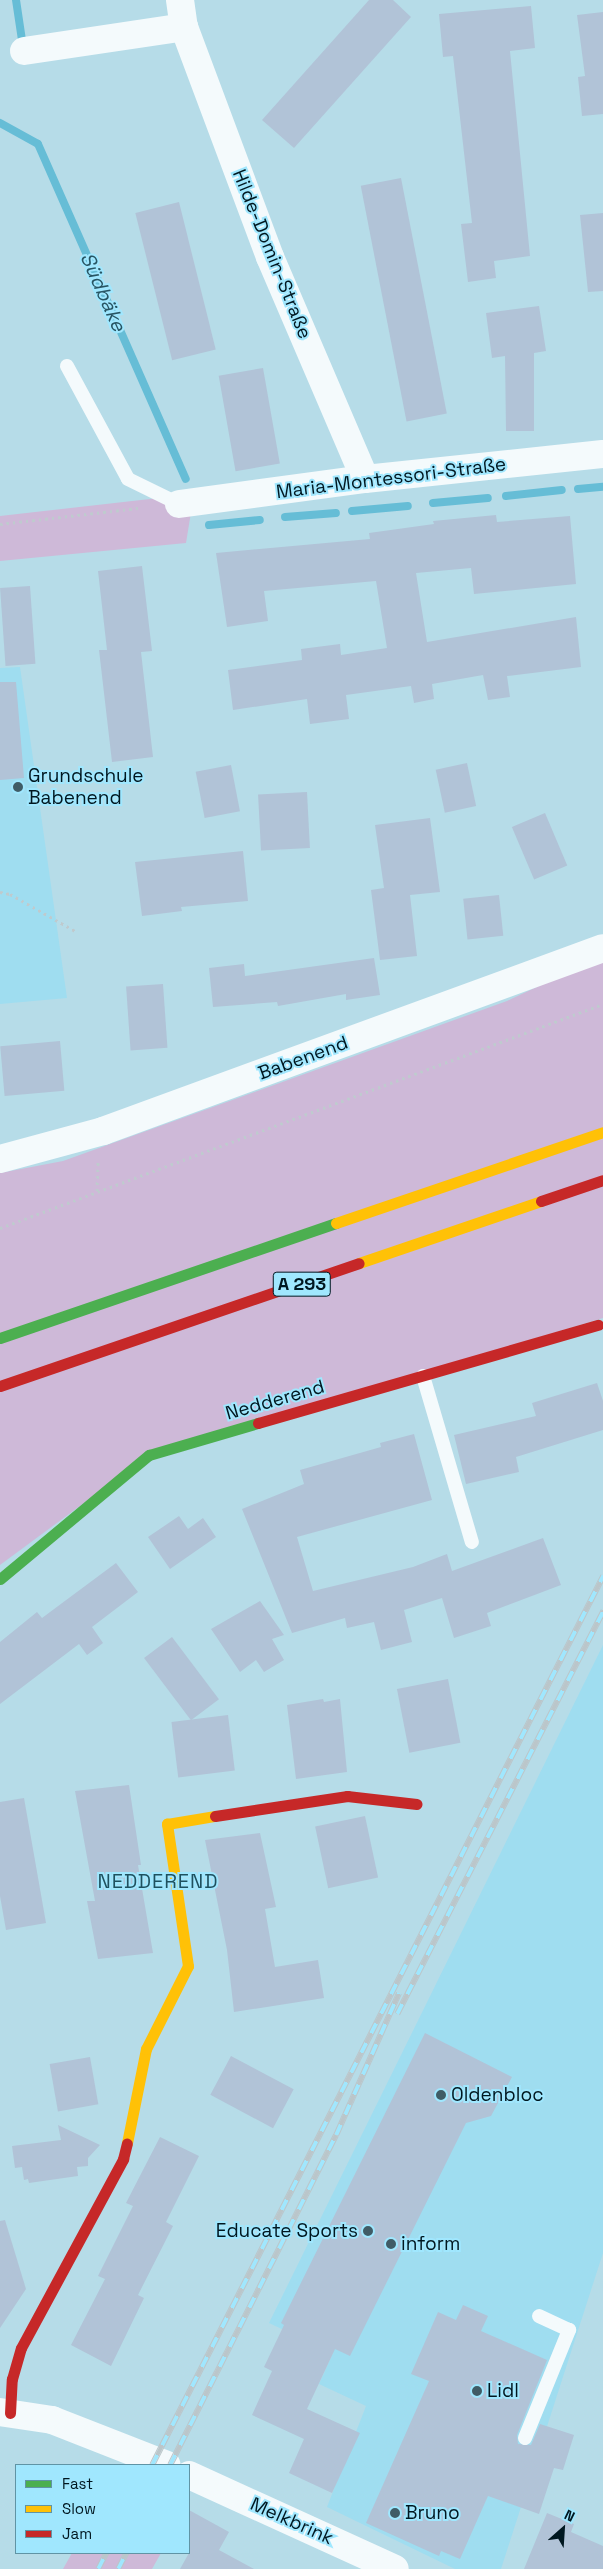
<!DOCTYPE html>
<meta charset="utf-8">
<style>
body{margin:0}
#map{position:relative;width:603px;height:2569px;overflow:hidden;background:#b6dce8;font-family:"Space Grotesk",sans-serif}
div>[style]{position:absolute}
.built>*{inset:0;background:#9fddf0}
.green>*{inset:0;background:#ceb9d8}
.stream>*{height:8px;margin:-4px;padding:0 4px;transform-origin:4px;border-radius:4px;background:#66bdd6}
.building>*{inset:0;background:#b1c3d7;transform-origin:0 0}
.path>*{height:3px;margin-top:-1.5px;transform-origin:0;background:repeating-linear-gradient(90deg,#bfcace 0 2.5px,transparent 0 6.5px)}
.lane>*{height:14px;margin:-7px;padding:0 7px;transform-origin:7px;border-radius:7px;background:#f4fafc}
.street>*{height:28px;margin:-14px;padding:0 14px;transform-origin:14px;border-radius:14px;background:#f4fafc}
.fast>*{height:11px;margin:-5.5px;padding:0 5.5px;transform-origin:5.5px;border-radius:5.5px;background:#4caf50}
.slow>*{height:11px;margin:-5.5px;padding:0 5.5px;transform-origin:5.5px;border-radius:5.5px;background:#ffc107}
.jam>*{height:11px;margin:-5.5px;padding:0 5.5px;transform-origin:5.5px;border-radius:5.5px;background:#c62828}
.rail>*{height:5.5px;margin-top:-2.75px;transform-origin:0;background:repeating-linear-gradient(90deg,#a0e7fe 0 11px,#bbc6ca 0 22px);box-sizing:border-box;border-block:1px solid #bbc6ca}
.dots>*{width:14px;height:14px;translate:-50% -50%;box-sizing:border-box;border:2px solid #a0e7fe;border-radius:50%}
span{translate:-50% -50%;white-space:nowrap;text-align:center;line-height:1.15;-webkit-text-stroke:4px #a0e7fe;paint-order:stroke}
.shield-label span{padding:1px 4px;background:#a0e7fe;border:1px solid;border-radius:4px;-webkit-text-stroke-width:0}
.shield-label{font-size:18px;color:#001720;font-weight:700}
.street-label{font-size:19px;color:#001720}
.poi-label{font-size:19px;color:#001720}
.left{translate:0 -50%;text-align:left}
.right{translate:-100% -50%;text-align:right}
.water-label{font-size:20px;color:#285563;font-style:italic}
.neighbourhood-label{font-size:20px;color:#1f515f;letter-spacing:1px}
.legend{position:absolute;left:15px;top:2464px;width:175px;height:90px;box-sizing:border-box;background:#a0e7fe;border:1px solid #6094a5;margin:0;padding:6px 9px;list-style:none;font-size:15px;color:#001720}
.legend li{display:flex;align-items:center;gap:10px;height:25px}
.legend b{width:25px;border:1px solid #6094a5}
.north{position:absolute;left:538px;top:2504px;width:50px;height:50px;-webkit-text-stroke:4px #a0e7fe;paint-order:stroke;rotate:26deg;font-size:14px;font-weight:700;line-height:20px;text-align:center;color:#001720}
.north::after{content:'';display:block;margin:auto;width:18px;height:22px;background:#001720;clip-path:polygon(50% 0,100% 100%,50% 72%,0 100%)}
</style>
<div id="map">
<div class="built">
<div style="clip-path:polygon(20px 667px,67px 998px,0 1004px,0 668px)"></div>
<div style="clip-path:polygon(603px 1645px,603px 2253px,501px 2569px,455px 2569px,327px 2507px,366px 2406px,319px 2384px,333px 2353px,269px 2323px)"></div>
</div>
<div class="green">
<div style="clip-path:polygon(194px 494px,186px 543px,0 561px,0 516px)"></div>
<div style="clip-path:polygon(603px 956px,603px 1318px,149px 1455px,0 1565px,0 1173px,63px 1161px,507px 1001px)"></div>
<div style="clip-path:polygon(72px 2553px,161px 2553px,152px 2569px,63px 2569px)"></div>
</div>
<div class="stream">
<div style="left:16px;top:0;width:48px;rotate:81.5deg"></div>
<div style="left:0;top:123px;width:43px;rotate:28.9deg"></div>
<div style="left:38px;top:144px;width:366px;rotate:66.2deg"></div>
<div style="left:578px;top:489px;width:25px;rotate:-5deg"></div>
<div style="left:506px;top:496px;width:56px;rotate:-6.1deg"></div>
<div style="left:433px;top:503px;width:55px;rotate:-5.2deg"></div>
<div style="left:352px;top:511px;width:56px;rotate:-5.1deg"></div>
<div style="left:285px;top:517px;width:51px;rotate:-4.5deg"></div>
<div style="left:209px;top:525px;width:51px;rotate:-5.6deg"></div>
</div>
<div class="building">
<div style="clip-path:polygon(369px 0,393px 0,411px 17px,294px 148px,262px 120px)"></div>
<div style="clip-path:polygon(531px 6px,535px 48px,510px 51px,530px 256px,494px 261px,496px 278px,468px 282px,461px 224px,472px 223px,453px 56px,443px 57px,439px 14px)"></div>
<div style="clip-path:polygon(603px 12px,603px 114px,582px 116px,578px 77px,585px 76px,577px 15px)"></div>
<div style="left:401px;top:178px;width:240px;height:41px;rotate:79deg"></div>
<div style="left:179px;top:202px;width:152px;height:45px;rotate:76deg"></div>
<div style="clip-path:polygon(603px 213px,603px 291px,588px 292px,580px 215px)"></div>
<div style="clip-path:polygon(539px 306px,546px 351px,534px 353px,534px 431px,506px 431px,505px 356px,492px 358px,486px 313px)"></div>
<div style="left:263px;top:368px;width:97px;height:45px;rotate:80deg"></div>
<div style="clip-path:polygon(496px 515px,497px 522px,570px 516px,576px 584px,474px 594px,471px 568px,416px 573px,427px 642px,576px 617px,581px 667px,507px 676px,510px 697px,488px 700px,483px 675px,432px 684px,434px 699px,414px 703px,411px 686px,346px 695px,349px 719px,310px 724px,307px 699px,233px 710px,228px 670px,302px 660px,301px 649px,340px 644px,341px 655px,387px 648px,376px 581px,264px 591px,268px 621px,227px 627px,216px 553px,370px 539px,369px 533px,434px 524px,433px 521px)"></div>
<div style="clip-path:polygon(142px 566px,152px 651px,141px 652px,153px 757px,112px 762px,99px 650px,107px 650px,98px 571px)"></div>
<div style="left:30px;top:586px;width:78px;height:30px;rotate:86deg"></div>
<div style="clip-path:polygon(0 682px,16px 682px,24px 778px,0 780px)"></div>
<div style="left:467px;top:763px;width:44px;height:32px;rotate:78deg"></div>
<div style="left:231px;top:765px;width:47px;height:36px;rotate:79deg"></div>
<div style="left:307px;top:792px;width:56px;height:49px;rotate:87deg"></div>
<div style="left:545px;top:813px;width:57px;height:36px;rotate:67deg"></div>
<div style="clip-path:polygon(430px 818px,440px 892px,410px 895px,417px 956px,380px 960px,371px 890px,384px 888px,375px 825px)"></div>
<div style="clip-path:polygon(243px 851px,248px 901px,181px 907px,182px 911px,142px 916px,135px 862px)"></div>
<div style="left:499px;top:895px;width:41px;height:36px;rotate:84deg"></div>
<div style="clip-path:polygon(374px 958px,380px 995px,346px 1000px,346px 994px,278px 1006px,277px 1002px,213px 1007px,209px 968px,244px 964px,245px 976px)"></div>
<div style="left:163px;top:984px;width:64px;height:37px;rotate:86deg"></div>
<div style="left:60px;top:1041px;width:50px;height:60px;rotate:85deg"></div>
<div style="clip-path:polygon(597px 1383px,603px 1401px,603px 1430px,516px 1457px,519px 1472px,466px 1484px,454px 1435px,536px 1416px,532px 1403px)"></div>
<div style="clip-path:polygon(414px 1434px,432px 1500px,297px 1537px,313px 1591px,413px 1567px,447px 1554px,452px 1571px,543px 1538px,561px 1585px,487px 1613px,491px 1626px,454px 1638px,442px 1598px,404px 1610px,412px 1642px,381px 1650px,374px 1622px,347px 1628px,345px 1618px,292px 1633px,242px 1509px,304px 1484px,300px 1470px,381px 1447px,380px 1443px)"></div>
<div style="clip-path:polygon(179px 1516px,188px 1529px,203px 1518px,216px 1537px,170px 1569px,148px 1537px)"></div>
<div style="clip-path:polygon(116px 1563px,138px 1592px,92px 1627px,103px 1643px,87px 1655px,79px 1644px,0 1704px,0 1642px,37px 1612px,42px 1618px)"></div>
<div style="clip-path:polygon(260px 1601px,284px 1635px,272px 1639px,284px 1660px,264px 1672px,256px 1660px,240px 1672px,211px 1629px)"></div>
<div style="left:172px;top:1637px;width:78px;height:35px;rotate:53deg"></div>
<div style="left:448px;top:1679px;width:65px;height:52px;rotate:79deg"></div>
<div style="clip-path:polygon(323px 1699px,324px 1702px,340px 1699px,347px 1772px,296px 1779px,287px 1705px)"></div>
<div style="left:228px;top:1715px;width:56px;height:57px;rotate:83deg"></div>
<div style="clip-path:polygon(129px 1785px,141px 1865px,138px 1865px,153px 1953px,98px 1959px,87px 1901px,95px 1901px,75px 1791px)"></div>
<div style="clip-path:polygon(24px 1798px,46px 1923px,6px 1930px,0 1896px,0 1802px)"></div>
<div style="left:365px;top:1816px;width:63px;height:51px;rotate:78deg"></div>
<div style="clip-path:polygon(260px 1833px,276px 1907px,265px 1909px,275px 1967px,318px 1960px,324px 1998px,234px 2012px,227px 1950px,205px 1840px)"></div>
<div style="clip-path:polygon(425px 2033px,512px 2077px,491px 2116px,466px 2123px,350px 2356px,335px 2349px,307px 2409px,360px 2433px,332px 2493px,289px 2473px,304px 2439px,252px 2415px,272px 2371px,264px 2367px,284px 2325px,281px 2323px)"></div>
<div style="left:231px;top:2056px;width:71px;height:44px;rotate:28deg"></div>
<div style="left:90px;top:2057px;width:48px;height:41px;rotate:80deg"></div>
<div style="clip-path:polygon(58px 2125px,100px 2145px,88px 2158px,88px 2166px,77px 2167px,78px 2176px,29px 2183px,28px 2179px,24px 2180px,22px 2167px,15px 2168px,12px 2146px,61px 2140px)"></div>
<div style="clip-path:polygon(160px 2137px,199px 2156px,166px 2222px,173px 2226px,138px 2295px,144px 2298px,111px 2366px,71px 2345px,105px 2279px,98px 2276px,133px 2206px,126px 2203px)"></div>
<div style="clip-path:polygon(5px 2220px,26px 2289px,0 2328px,0 2221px)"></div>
<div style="clip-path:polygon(463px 2305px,488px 2316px,481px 2331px,547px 2360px,517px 2435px,518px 2444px,531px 2445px,540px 2424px,574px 2435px,563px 2470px,554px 2468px,539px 2514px,488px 2496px,460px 2559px,441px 2551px,439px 2556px,366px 2523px,429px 2381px,411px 2374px,438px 2312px,456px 2320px)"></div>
<div style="clip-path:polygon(189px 2510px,229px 2532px,219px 2550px,254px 2569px,180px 2569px,189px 2553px)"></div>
<div style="clip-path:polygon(547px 2513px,574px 2524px,571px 2532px,603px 2546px,603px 2569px,524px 2569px)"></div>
</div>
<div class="path">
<div style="left:0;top:524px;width:139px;rotate:-6.6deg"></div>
<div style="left:0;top:892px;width:10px;rotate:11deg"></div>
<div style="left:10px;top:894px;width:75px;rotate:29.6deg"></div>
<div style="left:97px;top:1191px;width:31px;rotate:-88deg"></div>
<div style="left:0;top:1228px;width:643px;rotate:-20.38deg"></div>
</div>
<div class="lane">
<div style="left:67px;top:366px;width:128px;rotate:61.6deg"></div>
<div style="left:128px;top:479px;width:57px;rotate:26.1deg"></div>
<div style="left:423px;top:1376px;width:173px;rotate:73.6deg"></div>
<div style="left:525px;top:2438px;width:117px;rotate:-67.8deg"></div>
<div style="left:569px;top:2330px;width:33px;rotate:-155deg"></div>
</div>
<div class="street">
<div style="left:180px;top:0;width:27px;rotate:82deg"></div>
<div style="left:184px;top:27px;width:246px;rotate:69.5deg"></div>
<div style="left:270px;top:257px;width:241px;rotate:66.8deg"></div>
<div style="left:24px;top:51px;width:162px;rotate:-8.5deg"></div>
<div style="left:179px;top:504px;width:188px;rotate:-7.7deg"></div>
<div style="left:365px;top:479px;width:239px;rotate:-6deg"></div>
<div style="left:0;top:1159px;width:107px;rotate:-15.2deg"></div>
<div style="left:103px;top:1131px;width:532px;rotate:-20.1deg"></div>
<div style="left:0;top:2412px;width:53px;rotate:8.7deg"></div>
<div style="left:52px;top:2420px;width:123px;rotate:21.4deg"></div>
<div style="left:189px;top:2475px;width:226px;rotate:24.5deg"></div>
</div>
<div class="fast">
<div style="left:0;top:1338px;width:355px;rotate:-18.9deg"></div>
<div style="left:0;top:1579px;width:194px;rotate:-39.8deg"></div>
<div style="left:149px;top:1455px;width:114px;rotate:-16.4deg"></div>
</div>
<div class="slow">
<div style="left:336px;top:1223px;width:282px;rotate:-18.8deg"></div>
<div style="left:359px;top:1263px;width:192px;rotate:-18.8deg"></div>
<div style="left:127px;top:2143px;width:96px;rotate:-78.6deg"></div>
<div style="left:146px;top:2049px;width:93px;rotate:-63.2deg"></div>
<div style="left:188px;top:1966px;width:144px;rotate:-98.4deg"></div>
<div style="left:167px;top:1824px;width:49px;rotate:-9.5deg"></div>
</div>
<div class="jam">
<div style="left:541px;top:1201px;width:65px;rotate:-18.7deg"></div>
<div style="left:0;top:1386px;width:379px;rotate:-18.9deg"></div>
<div style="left:258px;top:1423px;width:354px;rotate:-16.1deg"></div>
<div style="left:215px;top:1816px;width:134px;rotate:-8.6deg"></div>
<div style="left:347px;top:1796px;width:70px;rotate:6.5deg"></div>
<div style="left:10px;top:2413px;width:34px;rotate:-87deg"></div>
<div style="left:12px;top:2379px;width:32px;rotate:-74deg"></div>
<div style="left:21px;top:2348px;width:215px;rotate:-61.6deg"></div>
<div style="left:123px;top:2159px;width:16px;rotate:-76deg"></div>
</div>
<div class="rail">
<div style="left:397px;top:2014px;width:453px;rotate:-62.9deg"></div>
<div style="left:152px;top:2465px;width:997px;rotate:-63.1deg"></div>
<div style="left:170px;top:2465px;width:369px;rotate:-63.3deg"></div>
<div style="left:336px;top:2135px;width:155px;rotate:-66.1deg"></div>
<div style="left:98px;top:2569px;width:18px;rotate:-63deg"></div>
<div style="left:118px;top:2569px;width:18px;rotate:-63deg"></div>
</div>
<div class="dots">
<div style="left:18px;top:787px;background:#405c66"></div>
<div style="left:441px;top:2095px;background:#405c66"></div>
<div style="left:368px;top:2231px;background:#405c66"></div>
<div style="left:391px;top:2244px;background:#405c66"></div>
<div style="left:477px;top:2391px;background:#405c66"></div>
<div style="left:395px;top:2513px;background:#405c66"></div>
</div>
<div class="shield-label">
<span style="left:302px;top:1284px">A 293</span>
</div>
<div class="street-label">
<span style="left:272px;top:254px;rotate:68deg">Hilde-Domin-Straße</span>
<span style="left:391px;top:478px;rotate:-7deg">Maria-Montessori-Straße</span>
<span style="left:303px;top:1058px;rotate:-20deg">Babenend</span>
<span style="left:275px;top:1400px;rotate:-16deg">Nedderend</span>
<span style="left:292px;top:2521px;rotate:24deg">Melkbrink</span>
</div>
<div class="poi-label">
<span class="left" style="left:28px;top:787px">Grundschule<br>Babenend</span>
<span class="left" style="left:451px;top:2095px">Oldenbloc</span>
<span class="right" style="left:358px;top:2231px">Educate Sports</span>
<span class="left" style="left:401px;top:2244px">inform</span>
<span class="left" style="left:487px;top:2391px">Lidl</span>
<span class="left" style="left:405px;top:2513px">Bruno</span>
</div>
<div class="water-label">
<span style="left:103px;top:292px;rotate:66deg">Südbäke</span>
</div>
<div class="neighbourhood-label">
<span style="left:158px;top:1881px">NEDDEREND</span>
</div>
<ul class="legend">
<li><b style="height:6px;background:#4caf50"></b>Fast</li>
<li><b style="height:6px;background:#ffc107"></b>Slow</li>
<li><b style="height:6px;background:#c62828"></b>Jam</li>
</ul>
<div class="north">N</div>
</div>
